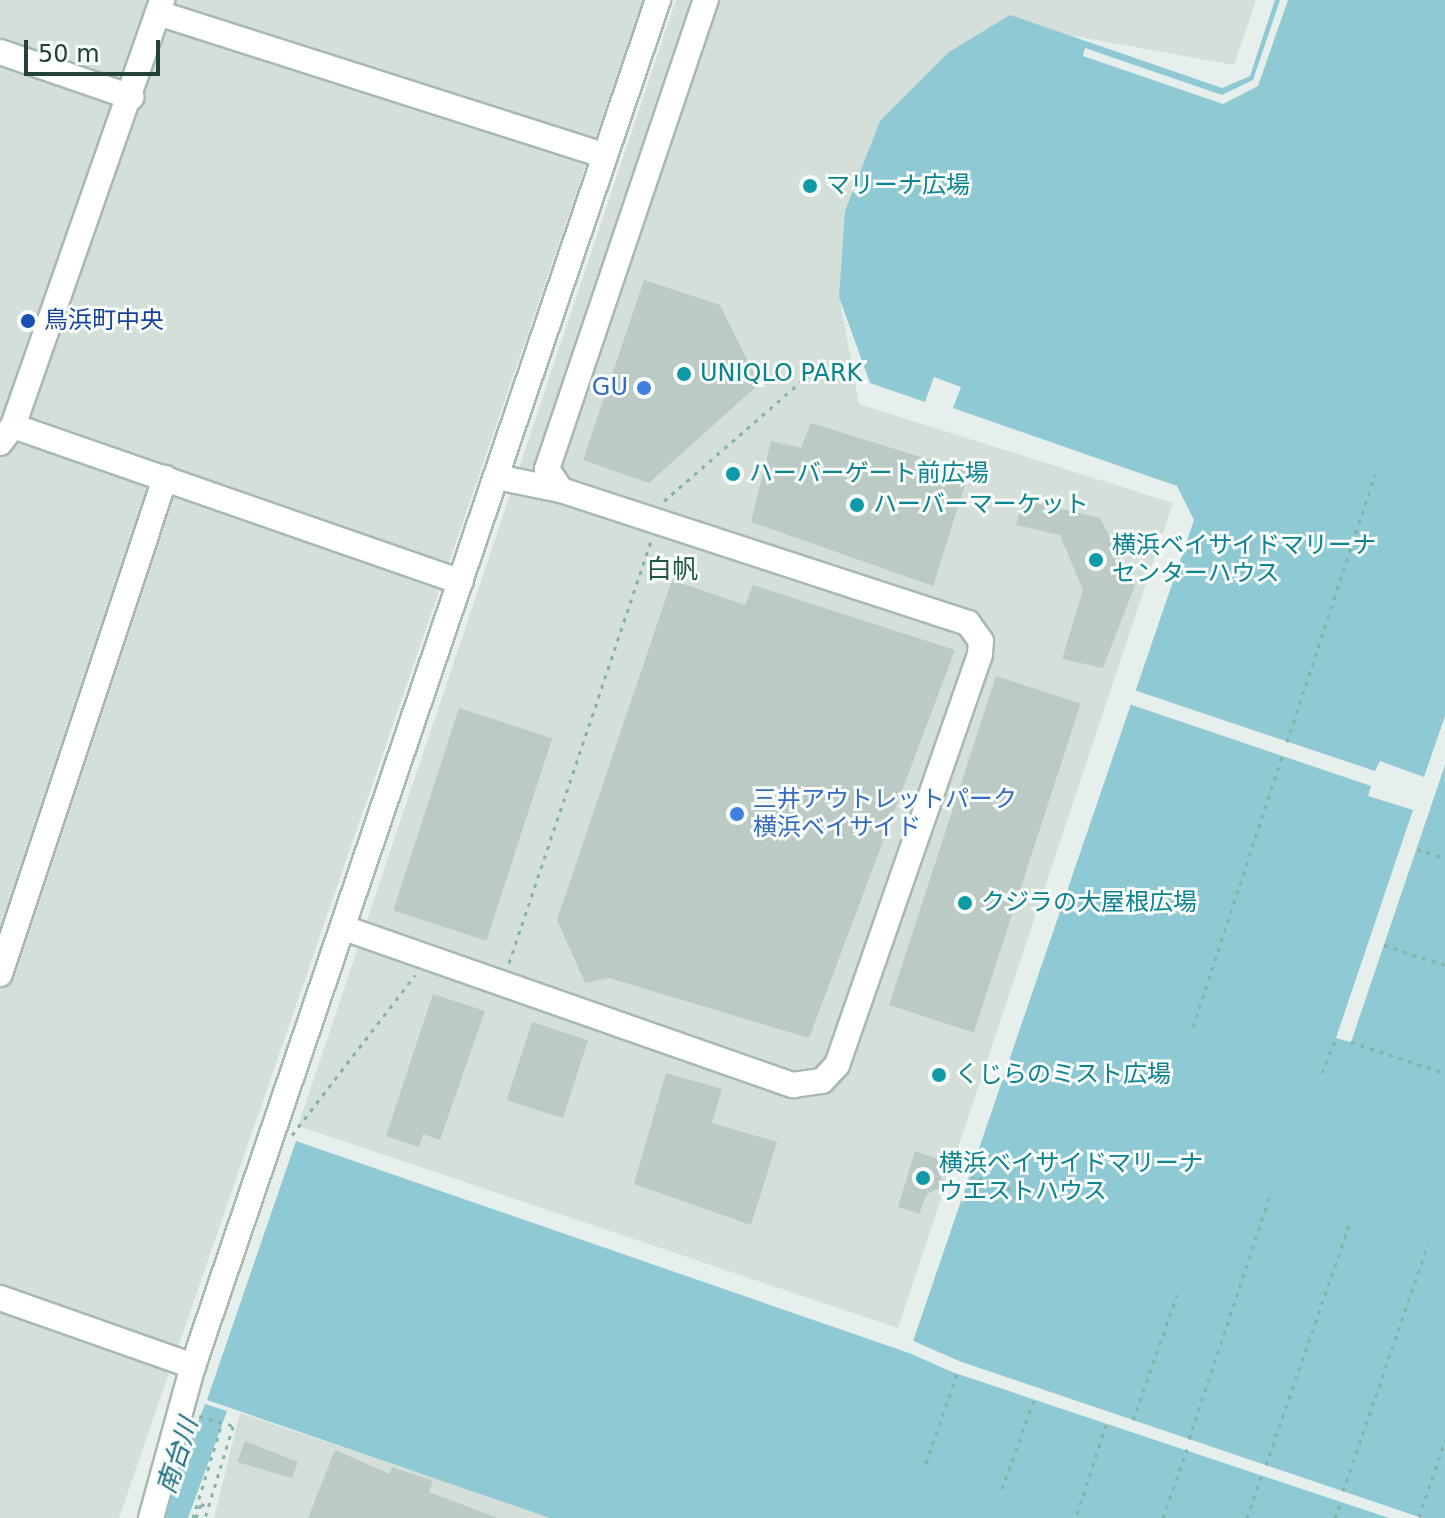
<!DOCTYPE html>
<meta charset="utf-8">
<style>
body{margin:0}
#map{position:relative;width:1445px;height:1518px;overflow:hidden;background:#e6efeb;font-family:"DejaVu Sans","Noto Sans JP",sans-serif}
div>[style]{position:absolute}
.built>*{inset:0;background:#d4dfda}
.water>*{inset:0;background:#8ec9d4}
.pier>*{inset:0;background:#e6efeb}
.building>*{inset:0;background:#bbcac4;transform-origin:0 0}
.path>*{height:3px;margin-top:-1.5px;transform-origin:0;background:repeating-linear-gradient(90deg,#86b3a5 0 4px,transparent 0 10px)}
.roads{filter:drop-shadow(2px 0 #a8b8b2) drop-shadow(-2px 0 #a8b8b2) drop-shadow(0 2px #a8b8b2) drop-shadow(0 -2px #a8b8b2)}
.minor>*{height:24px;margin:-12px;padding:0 12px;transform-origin:12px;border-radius:12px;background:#fff}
.dots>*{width:22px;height:22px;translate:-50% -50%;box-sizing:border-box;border:4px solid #f7fbf9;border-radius:50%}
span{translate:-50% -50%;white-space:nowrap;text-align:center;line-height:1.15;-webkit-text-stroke:6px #f7fbf9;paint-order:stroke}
.culture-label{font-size:24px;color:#0d838f}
.left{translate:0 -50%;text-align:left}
.transit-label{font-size:24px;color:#164399}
.shop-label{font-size:24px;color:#366cbe}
.right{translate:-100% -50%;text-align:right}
.neighbourhood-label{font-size:26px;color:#1f5548}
.water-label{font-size:26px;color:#1c6f80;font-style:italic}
.scale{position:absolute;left:24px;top:40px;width:136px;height:36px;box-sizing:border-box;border:4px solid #24423a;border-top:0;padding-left:10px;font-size:24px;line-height:28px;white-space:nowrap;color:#24423a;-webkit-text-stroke:6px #f7fbf9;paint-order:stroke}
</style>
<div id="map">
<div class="built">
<div style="clip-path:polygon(0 0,643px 0,119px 1518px,0 1518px)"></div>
<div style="clip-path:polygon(676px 0,1256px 0,1234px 65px,997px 22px,848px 201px,840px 300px,859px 404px,1173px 503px,898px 1328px,298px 1126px)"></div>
<div style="clip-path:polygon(240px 1413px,554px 1518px,214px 1518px)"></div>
</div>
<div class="water">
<div style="clip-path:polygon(1275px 0,1445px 0,1445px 1518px,550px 1518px,207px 1400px,296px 1141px,909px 1353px,1194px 520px,1177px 486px,953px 408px,961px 387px,934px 377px,925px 402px,870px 383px,839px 297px,845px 211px,880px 121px,949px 52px,1010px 15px,1222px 88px,1250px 76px)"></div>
<div style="clip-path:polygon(205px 1404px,227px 1411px,188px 1518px,160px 1518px)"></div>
</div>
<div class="pier">
<div style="clip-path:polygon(1280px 0,1288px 0,1258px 86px,1223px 104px,1083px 56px,1085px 48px,1222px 95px,1253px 80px)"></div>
<div style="clip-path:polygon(1131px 689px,1375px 771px,1380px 761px,1424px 777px,1445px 716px,1445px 765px,1351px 1042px,1336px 1038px,1413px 810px,1368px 796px,1371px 786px,1126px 703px)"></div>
<div style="clip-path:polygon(909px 1339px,959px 1361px,1422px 1518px,1389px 1518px,952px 1372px,898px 1348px)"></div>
</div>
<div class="building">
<div style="clip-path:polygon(644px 280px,720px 305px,759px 384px,649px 483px,583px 460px)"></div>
<div style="clip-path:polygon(811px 423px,969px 472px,933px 586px,751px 522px,771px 441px,801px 448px)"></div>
<div style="clip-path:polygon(1023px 500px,1100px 518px,1135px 585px,1103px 668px,1062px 659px,1083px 590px,1060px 535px,1016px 525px)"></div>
<div style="clip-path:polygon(672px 580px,745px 605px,753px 585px,955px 650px,809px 1038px,609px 978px,585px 983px,557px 920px)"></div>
<div style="left:996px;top:676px;width:89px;height:346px;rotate:18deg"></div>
<div style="left:459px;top:708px;width:98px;height:213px;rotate:18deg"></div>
<div style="clip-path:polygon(433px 994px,485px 1011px,440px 1140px,423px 1134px,419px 1147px,386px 1136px)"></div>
<div style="left:532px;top:1022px;width:59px;height:82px;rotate:18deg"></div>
<div style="clip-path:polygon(666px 1073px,722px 1089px,712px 1123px,777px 1142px,751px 1225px,634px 1184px)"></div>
<div style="clip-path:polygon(915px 1151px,938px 1159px,943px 1186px,927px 1194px,919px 1214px,898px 1207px)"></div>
<div style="clip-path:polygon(245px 1441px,298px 1462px,292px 1478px,237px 1462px)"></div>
<div style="clip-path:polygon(335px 1450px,390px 1474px,392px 1467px,433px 1481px,429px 1492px,498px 1518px,308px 1518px)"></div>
</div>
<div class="path">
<div style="left:664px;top:501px;width:208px;rotate:-41.1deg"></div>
<div style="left:1287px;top:742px;width:282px;rotate:-71.8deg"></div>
<div style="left:1417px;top:849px;width:29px;rotate:18deg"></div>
<div style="left:1384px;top:945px;width:64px;rotate:18.2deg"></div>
<div style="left:509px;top:963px;width:445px;rotate:-71.4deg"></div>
<div style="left:1193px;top:1027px;width:285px;rotate:-71.8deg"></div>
<div style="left:1351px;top:1042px;width:99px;rotate:18.3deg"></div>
<div style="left:1322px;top:1073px;width:38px;rotate:-68deg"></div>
<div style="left:292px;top:1135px;width:202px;rotate:-52.4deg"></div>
<div style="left:969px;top:1175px;width:80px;rotate:18.9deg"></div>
<div style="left:199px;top:1416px;width:35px;rotate:16deg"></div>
<div style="left:233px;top:1426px;width:96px;rotate:106.9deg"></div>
<div style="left:1133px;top:1420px;width:133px;rotate:-70.6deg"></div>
<div style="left:1189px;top:1439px;width:260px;rotate:-71.6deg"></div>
<div style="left:926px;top:1463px;width:97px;rotate:-70.8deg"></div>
<div style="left:1266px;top:1465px;width:260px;rotate:-70.9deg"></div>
<div style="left:1002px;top:1489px;width:98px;rotate:-70.3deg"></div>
<div style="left:1343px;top:1491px;width:261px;rotate:-71deg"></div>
<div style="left:1077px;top:1514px;width:97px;rotate:-71.9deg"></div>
<div style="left:1419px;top:1517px;width:81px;rotate:-71.3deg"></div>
<div style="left:193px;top:1518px;width:99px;rotate:-73deg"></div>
<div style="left:196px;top:1518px;width:15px;rotate:-70deg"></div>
<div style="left:201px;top:1504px;width:8px;rotate:23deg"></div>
<div style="left:1163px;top:1518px;width:73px;rotate:-70.8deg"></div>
<div style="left:1247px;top:1518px;width:46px;rotate:-71.2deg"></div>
<div style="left:1335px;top:1518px;width:17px;rotate:-69deg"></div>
</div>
<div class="roads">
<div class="minor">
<div style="left:158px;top:13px;width:469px;rotate:17.7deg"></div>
<div style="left:0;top:52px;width:139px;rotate:19deg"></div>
<div style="left:13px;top:426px;width:474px;rotate:19.2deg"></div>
<div style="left:0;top:443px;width:21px;rotate:-53deg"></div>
<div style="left:13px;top:426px;width:451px;rotate:-70.7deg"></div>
<div style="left:561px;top:490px;width:25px;rotate:-124deg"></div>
<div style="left:547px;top:469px;width:495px;rotate:-71.3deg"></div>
<div style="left:344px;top:928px;width:476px;rotate:19.3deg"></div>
<div style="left:793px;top:1085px;width:29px;rotate:-8deg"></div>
<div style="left:822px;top:1081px;width:22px;rotate:-47deg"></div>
<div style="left:837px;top:1065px;width:435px;rotate:-70.8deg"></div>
<div style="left:980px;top:654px;width:13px;rotate:-86deg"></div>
<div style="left:981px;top:641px;width:22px;rotate:-126deg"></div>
<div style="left:968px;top:623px;width:428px;rotate:-161.9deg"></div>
<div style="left:561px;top:490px;width:65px;rotate:-168.5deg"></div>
<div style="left:0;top:974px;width:523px;rotate:-71.6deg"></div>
<div style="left:0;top:1298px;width:205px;rotate:19.4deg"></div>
<div style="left:151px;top:1518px;width:158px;rotate:-74.6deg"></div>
<div style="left:193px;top:1366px;width:1443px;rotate:-71.2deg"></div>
</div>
</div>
<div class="dots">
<div style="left:810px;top:186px;background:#0f9aa8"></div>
<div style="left:28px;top:321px;background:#1a4fb4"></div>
<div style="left:684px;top:374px;background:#0f9aa8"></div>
<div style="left:644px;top:388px;background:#3f7fe0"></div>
<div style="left:733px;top:474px;background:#0f9aa8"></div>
<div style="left:857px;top:505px;background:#0f9aa8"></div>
<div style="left:1096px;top:560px;background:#0f9aa8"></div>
<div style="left:737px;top:814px;background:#3f7fe0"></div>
<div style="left:965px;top:903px;background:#0f9aa8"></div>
<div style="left:939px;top:1075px;background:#0f9aa8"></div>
<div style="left:923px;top:1178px;background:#0f9aa8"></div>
</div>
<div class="culture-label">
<span class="left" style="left:826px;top:186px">マリーナ広場</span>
<span class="left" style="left:700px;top:374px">UNIQLO PARK</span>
<span class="left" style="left:749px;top:474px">ハーバーゲート前広場</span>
<span class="left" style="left:873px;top:505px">ハーバーマーケット</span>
<span class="left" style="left:1112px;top:560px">横浜ベイサイドマリーナ<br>センターハウス</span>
<span class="left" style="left:981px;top:903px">クジラの大屋根広場</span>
<span class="left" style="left:955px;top:1075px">くじらのミスト広場</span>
<span class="left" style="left:939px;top:1178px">横浜ベイサイドマリーナ<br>ウエストハウス</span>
</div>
<div class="transit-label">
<span class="left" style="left:44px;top:321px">鳥浜町中央</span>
</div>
<div class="shop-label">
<span class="right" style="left:628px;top:388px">GU</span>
<span class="left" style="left:753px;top:814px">三井アウトレットパーク<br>横浜ベイサイド</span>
</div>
<div class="neighbourhood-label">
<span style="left:672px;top:570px">白帆</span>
</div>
<div class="water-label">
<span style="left:178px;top:1456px;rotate:-72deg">南台川</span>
</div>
<div class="scale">50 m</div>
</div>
